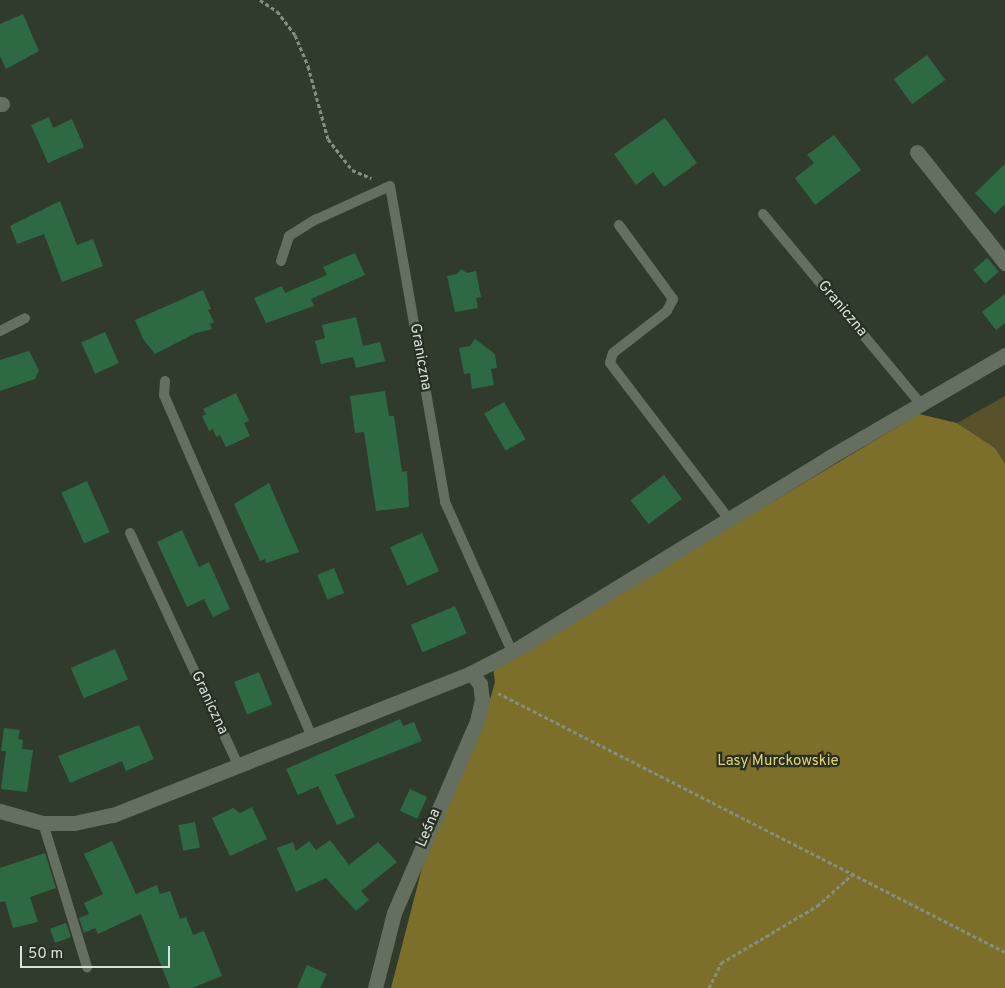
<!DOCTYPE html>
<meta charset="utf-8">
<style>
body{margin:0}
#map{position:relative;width:1005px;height:988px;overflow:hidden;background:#313b2c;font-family:Overpass,sans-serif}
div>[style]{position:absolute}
.green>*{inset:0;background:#58512a}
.forest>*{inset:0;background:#7b6f29}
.building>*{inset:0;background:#2c6a44;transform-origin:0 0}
.path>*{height:3px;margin-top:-1.5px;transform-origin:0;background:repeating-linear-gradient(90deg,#858e82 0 4px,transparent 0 6.5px)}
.lane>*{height:10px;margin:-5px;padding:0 5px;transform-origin:5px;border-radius:5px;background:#646f5f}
.street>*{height:15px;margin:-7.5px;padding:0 7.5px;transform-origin:7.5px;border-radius:7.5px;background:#646f5f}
span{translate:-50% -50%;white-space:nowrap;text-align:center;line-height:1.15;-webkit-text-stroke:4.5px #273022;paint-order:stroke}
.street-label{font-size:15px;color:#d9e0d7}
.park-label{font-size:15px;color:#e4d371}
.scale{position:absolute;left:20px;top:946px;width:150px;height:22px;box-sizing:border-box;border:2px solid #d9e0d7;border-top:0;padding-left:6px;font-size:15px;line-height:18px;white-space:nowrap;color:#d9e0d7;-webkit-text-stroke:4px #273022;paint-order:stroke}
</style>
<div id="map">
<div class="green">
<div style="clip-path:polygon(1005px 396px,1005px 462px,995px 448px,957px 423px)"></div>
</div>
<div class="forest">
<div style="clip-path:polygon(919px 414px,957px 423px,995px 448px,1005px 463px,1005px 988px,391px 988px,429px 841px,484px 721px,495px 682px,493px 669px)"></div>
</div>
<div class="building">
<div style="clip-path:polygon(23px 14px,39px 51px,6px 69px,0 56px,0 24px)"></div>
<div style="left:927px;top:55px;width:31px;height:41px;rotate:54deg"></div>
<div style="clip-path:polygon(49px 117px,53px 128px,72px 119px,84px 147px,48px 163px,31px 125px)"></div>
<div style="clip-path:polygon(665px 118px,697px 163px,664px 187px,653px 172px,636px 185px,614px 154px)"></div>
<div style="clip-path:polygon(834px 135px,861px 170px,815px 205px,795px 178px,814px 163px,807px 155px)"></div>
<div style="clip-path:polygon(1005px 164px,1005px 204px,995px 214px,975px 193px)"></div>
<div style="clip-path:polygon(60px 201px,77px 245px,93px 239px,103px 266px,62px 282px,44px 234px,17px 244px,10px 226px)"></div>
<div style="clip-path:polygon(355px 253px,365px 275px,311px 299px,314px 306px,266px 323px,254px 298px,282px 286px,285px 293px,327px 275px,323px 267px)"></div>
<div style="left:987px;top:258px;width:18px;height:18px;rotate:49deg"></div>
<div style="clip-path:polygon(461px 269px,467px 273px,476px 271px,481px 297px,476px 298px,478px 308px,455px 312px,447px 276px,457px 274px)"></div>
<div style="clip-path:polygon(203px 290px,211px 309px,208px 310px,214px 322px,210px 324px,212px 329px,196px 333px,155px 354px,143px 339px,135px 320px)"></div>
<div style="clip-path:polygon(1005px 294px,1005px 323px,996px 330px,982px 312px)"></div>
<div style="clip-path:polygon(356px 317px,363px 346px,380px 342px,385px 361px,356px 368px,353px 357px,321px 364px,315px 341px,325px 338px,322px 325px)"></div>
<div style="left:105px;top:332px;width:34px;height:26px;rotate:66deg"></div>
<div style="clip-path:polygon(475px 339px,495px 354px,497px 368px,491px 369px,494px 385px,472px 389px,470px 373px,464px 374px,459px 348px,470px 346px)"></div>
<div style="clip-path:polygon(29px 351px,39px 370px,35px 379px,0 391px,0 360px)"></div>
<div style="clip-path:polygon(385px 391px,389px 416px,394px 416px,402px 472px,407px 471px,409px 507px,376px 511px,364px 432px,355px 433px,350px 396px)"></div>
<div style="clip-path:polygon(236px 393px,249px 421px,244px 423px,250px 436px,226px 447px,220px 435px,216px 437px,213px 429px,209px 431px,202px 416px,206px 414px,203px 409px)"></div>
<div style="left:504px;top:402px;width:43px;height:23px;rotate:60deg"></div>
<div style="left:664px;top:475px;width:30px;height:42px;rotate:53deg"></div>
<div style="left:87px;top:481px;width:56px;height:28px;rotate:66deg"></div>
<div style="clip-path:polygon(269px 483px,299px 552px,266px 563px,265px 559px,260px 561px,234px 504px)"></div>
<div style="clip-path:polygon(182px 530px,199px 567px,209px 562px,230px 609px,213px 617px,204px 599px,187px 607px,157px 542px)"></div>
<div style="left:422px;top:533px;width:42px;height:35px;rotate:66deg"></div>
<div style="left:334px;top:568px;width:27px;height:18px;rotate:68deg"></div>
<div style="left:455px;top:606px;width:30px;height:48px;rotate:67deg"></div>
<div style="left:115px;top:649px;width:33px;height:48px;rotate:67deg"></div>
<div style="left:259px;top:672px;width:35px;height:27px;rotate:68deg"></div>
<div style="clip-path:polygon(400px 719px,403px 726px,414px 722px,422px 741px,335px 775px,355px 817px,337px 825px,318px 786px,298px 795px,286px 769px)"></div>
<div style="clip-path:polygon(139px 725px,154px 759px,126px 771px,122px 761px,70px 783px,58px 756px)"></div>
<div style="clip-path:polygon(4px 728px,20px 730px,18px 739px,23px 740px,22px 749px,33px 750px,27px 792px,1px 789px,6px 751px,1px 751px)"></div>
<div style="left:410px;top:789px;width:19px;height:24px;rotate:25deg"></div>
<div style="clip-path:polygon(252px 807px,267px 839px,230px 856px,212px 818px,233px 808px,240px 813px)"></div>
<div style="left:195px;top:822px;width:26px;height:17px;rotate:79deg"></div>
<div style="clip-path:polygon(330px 840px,349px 865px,378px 842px,397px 862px,361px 891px,369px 900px,356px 911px,326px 878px,296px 892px,277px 848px,293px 842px,296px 851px,309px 841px,316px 850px)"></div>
<div style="clip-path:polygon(112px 841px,136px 894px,157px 885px,160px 894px,170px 891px,180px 919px,186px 917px,193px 935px,204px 931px,222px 976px,192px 988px,170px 988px,141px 914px,98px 934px,95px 928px,84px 933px,79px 918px,89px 914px,84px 903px,103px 894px,84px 854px)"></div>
<div style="clip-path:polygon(45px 853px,56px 888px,30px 897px,38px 922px,13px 928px,5px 901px,0 902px,0 868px)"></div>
<div style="left:66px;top:923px;width:15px;height:17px;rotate:70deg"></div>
<div style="clip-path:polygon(307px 965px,327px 974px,320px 988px,297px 988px)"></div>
</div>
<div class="path">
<div style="left:260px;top:0;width:20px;rotate:33deg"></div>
<div style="left:277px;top:11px;width:30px;rotate:53deg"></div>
<div style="left:295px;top:35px;width:34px;rotate:67deg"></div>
<div style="left:308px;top:66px;width:76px;rotate:74.7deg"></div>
<div style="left:328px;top:139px;width:39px;rotate:52deg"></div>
<div style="left:352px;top:170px;width:21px;rotate:23deg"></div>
<div style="left:498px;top:693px;width:569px;rotate:27.06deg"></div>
<div style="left:709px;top:988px;width:28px;rotate:-64deg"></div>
<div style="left:721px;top:963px;width:112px;rotate:-30.7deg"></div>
<div style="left:817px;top:906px;width:50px;rotate:-41.7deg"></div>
</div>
<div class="lane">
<div style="left:763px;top:214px;width:247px;rotate:50.3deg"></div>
<div style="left:619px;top:225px;width:92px;rotate:53.9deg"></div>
<div style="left:673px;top:299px;width:13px;rotate:117deg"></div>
<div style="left:667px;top:311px;width:68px;rotate:142.1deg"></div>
<div style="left:613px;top:353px;width:10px;rotate:107deg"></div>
<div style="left:610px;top:363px;width:196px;rotate:52.7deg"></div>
<div style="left:281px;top:261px;width:26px;rotate:-72deg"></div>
<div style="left:289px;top:236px;width:31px;rotate:-32deg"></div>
<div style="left:315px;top:220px;width:82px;rotate:-24.4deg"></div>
<div style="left:390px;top:186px;width:321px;rotate:80.1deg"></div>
<div style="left:445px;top:502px;width:164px;rotate:65.9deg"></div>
<div style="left:0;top:331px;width:28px;rotate:-27deg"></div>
<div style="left:165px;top:381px;width:14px;rotate:94deg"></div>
<div style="left:164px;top:395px;width:370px;rotate:66.6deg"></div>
<div style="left:130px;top:533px;width:256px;rotate:65deg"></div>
<div style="left:43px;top:823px;width:151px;rotate:73deg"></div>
</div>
<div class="street">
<div style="left:0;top:104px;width:2px"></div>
<div style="left:917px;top:152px;width:142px;rotate:51.6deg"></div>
<div style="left:0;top:811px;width:45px;rotate:15.6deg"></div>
<div style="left:43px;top:823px;width:31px"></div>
<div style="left:74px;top:823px;width:40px;rotate:-12deg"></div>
<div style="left:113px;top:815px;width:385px;rotate:-21.6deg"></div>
<div style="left:471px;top:673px;width:46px;rotate:-27.1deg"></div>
<div style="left:512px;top:652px;width:371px;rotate:-31.5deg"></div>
<div style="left:828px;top:458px;width:205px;rotate:-30.2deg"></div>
<div style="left:375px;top:988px;width:77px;rotate:-75.8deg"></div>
<div style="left:394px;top:913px;width:209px;rotate:-66.6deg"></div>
<div style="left:477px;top:721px;width:22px;rotate:-77deg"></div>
<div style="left:482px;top:700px;width:16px;rotate:-97deg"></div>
<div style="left:480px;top:684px;width:14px;rotate:-129deg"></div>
</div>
<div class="street-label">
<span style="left:842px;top:309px;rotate:50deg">Graniczna</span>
<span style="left:420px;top:357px;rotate:80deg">Graniczna</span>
<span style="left:209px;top:703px;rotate:65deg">Graniczna</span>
<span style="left:429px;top:828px;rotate:-67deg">Leśna</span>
</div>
<div class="park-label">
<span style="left:778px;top:762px">Lasy Murckowskie</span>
</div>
<div class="scale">50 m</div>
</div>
